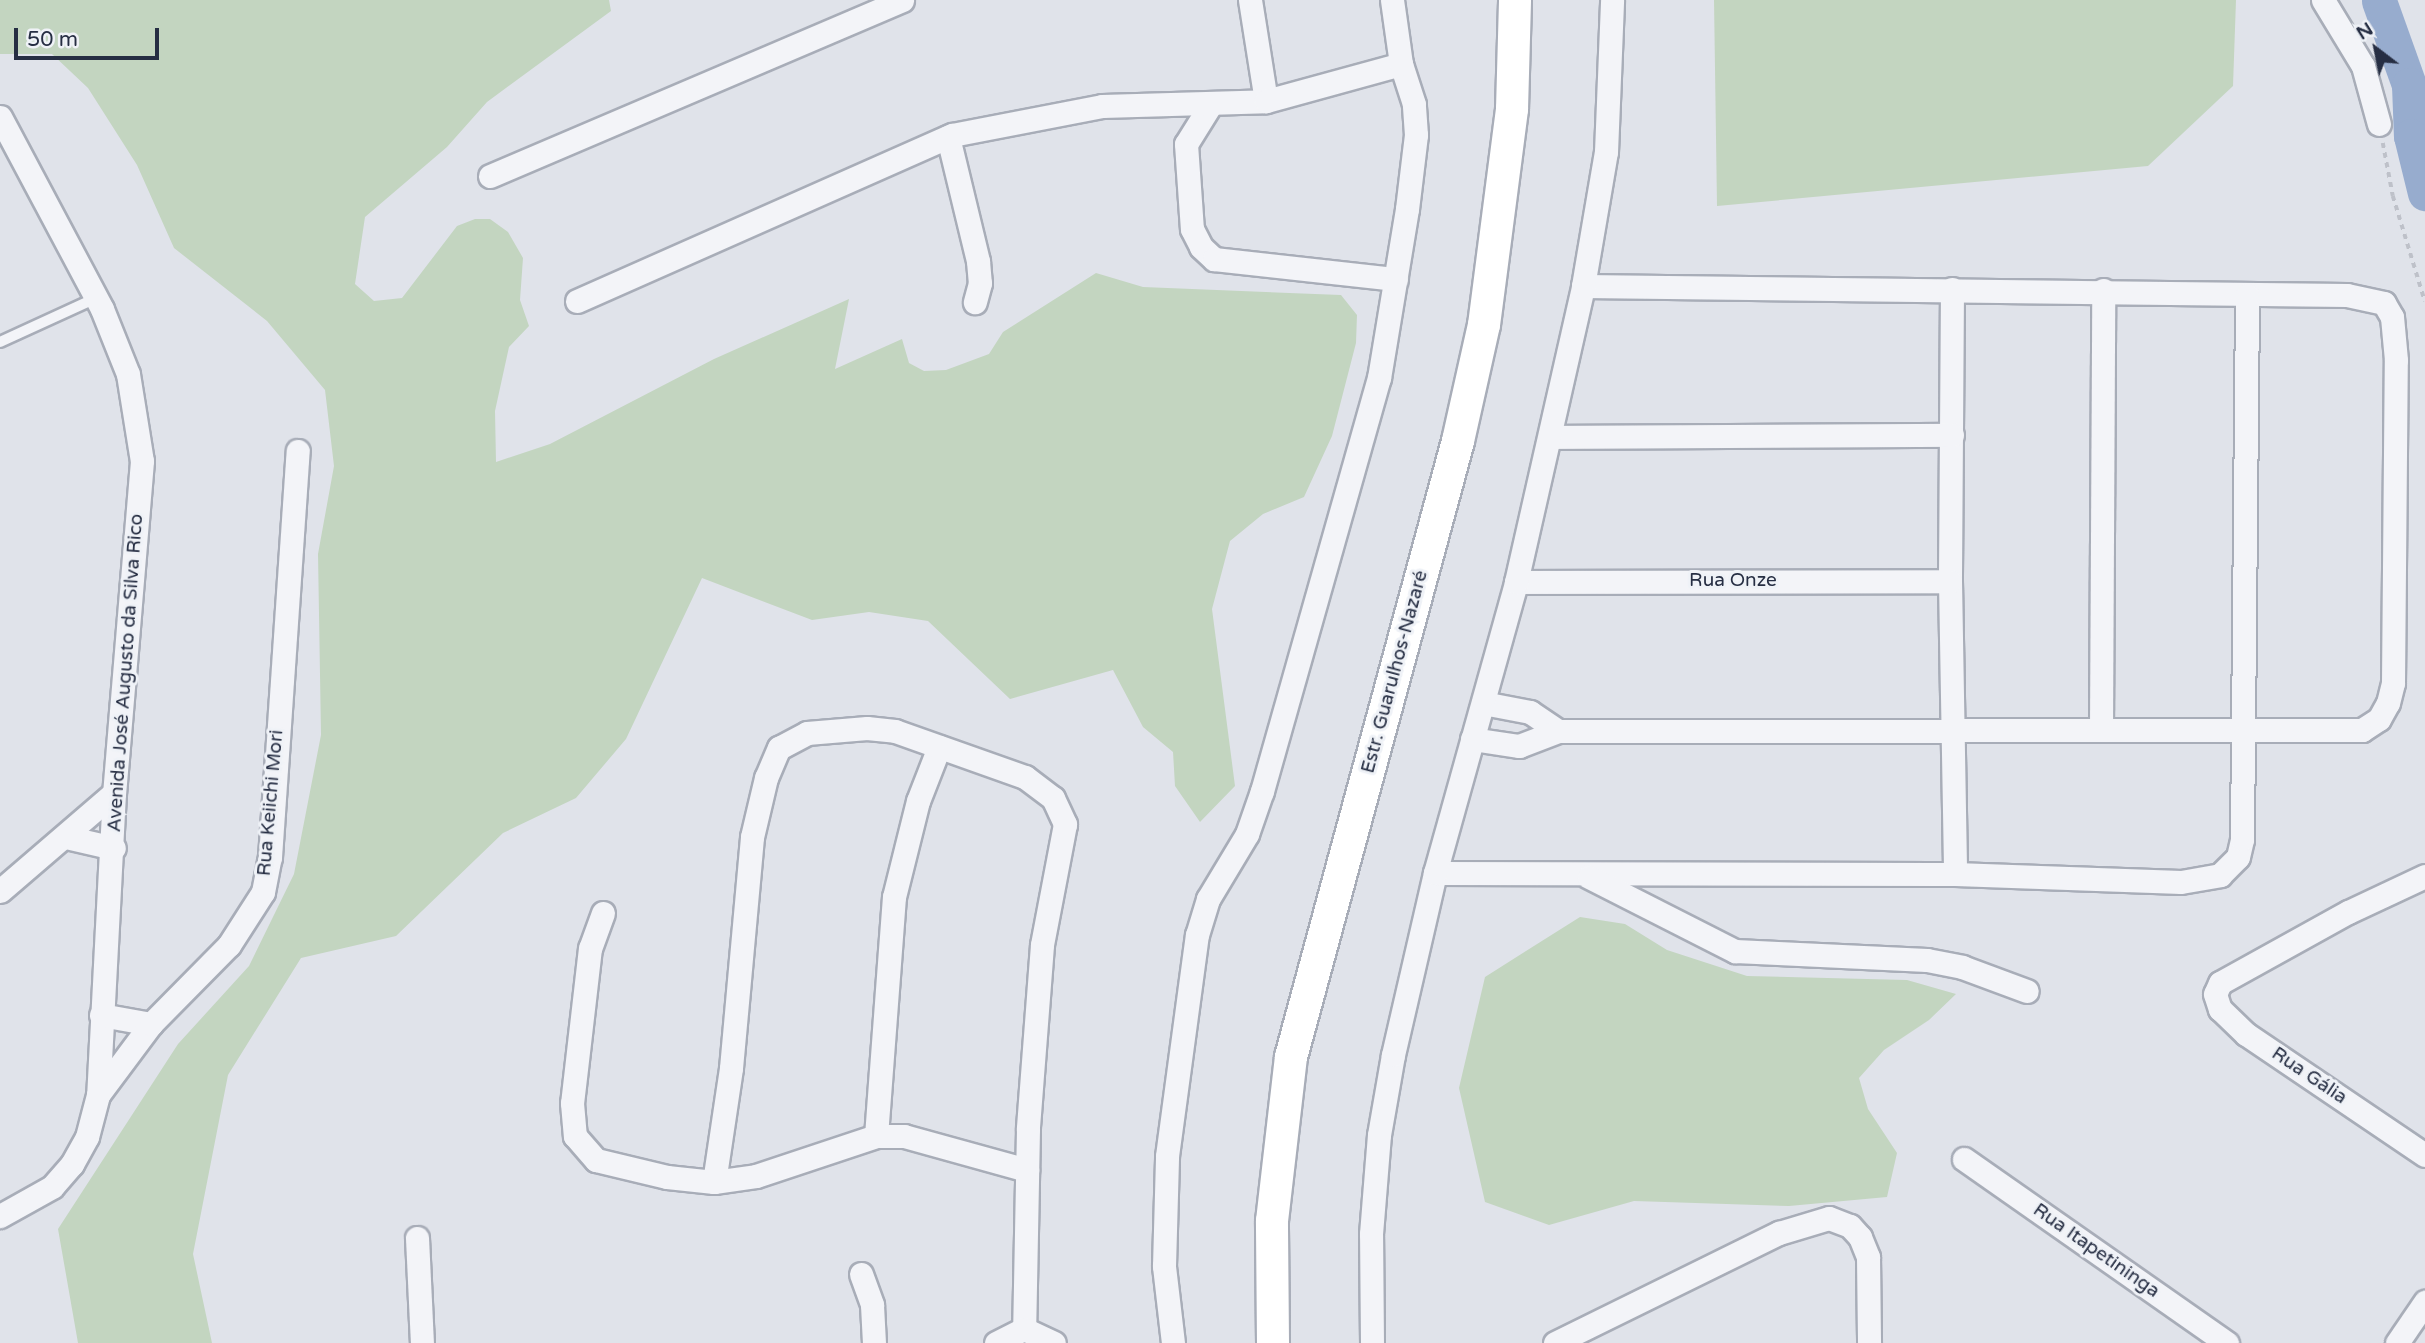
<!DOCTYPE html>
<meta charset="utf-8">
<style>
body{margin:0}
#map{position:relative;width:2425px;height:1343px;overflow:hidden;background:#e0e3ea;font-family:"Varela Round",sans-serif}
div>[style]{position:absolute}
.green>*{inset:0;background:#c3d5c0}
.river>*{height:35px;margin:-17.5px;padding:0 17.5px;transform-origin:17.5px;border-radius:17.5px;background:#97acce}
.path>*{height:3.5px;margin-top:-1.75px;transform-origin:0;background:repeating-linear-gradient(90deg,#bec1c9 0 5px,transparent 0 10px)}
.roads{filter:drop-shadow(2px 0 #a8adb8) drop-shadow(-2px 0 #a8adb8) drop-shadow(0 2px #a8adb8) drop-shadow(0 -2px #a8adb8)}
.lane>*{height:10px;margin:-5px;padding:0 5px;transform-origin:5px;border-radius:5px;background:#f3f4f8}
.street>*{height:23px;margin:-11.5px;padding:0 11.5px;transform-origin:11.5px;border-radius:11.5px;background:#f3f4f8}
.secondary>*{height:32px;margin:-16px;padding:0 16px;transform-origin:16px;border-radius:16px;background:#fff}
span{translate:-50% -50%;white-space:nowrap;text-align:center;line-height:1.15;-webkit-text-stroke:6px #eff2f7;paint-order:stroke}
.street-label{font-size:19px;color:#262e43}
.north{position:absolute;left:2341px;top:14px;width:70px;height:70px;-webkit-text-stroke:5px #eff2f7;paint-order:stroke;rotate:328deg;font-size:19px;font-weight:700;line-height:28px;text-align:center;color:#262e43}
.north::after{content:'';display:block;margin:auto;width:24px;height:32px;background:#262e43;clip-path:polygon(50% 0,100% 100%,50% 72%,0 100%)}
.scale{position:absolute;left:14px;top:28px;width:145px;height:32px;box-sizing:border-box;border:4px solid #262e43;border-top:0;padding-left:9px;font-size:21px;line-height:24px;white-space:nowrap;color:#262e43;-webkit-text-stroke:5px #eff2f7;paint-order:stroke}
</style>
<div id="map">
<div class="green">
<div style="clip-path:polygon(0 0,609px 0,611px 11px,487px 102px,447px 147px,365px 217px,355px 284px,374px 301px,402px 298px,457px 226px,475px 219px,490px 219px,508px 232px,523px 258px,520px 300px,529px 326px,509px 347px,495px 411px,496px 462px,550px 444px,714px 359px,849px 299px,835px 369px,902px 339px,909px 363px,924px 371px,946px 370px,989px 354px,1003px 332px,1096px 273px,1143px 287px,1341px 295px,1357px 315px,1356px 343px,1332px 436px,1304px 497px,1263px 514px,1230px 541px,1212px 609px,1235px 786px,1200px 822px,1175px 786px,1173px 752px,1143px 727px,1113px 670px,1010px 699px,928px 621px,869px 612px,812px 620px,702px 578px,626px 739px,576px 798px,503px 833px,396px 936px,301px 958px,228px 1075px,193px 1254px,212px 1343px,78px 1343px,58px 1229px,178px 1044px,249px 966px,294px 874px,321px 735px,318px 554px,334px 466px,325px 390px,267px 321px,174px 248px,137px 165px,88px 88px,52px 54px,0 54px)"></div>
<div style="clip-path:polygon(1714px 0,2236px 0,2233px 86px,2148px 166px,1717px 206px)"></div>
<div style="clip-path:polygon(1580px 917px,1625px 924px,1667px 950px,1747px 976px,1907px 980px,1956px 994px,1929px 1020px,1884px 1050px,1859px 1078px,1868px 1109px,1897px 1153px,1887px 1197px,1789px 1206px,1634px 1201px,1549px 1225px,1485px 1202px,1459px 1088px,1485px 977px)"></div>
</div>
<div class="river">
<div style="left:2379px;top:1px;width:89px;rotate:70.3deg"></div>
<div style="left:2409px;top:85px;width:51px;rotate:87.8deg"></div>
<div style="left:2411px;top:136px;width:59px;rotate:76.2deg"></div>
</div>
<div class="path">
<div style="left:2383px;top:143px;width:54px;rotate:79.3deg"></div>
<div style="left:2393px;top:196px;width:110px;rotate:73.1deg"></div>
</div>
<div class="roads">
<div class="lane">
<div style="left:0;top:342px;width:106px;rotate:-24.6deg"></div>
</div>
<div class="street">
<div style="left:1250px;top:0;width:102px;rotate:81deg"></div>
<div style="left:2323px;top:0;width:77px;rotate:58.8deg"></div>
<div style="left:2363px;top:66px;width:60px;rotate:74.6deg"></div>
<div style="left:1211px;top:104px;width:47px;rotate:122deg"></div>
<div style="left:1186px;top:144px;width:85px;rotate:86deg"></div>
<div style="left:1192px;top:229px;width:20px;rotate:63deg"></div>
<div style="left:1201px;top:247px;width:18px;rotate:43deg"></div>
<div style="left:1214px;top:259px;width:183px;rotate:6.3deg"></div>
<div style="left:0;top:117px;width:217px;rotate:62deg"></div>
<div style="left:102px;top:309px;width:70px;rotate:68.2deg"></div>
<div style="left:128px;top:374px;width:88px;rotate:80.9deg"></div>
<div style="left:142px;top:461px;width:333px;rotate:94.8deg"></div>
<div style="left:114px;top:793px;width:302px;rotate:93deg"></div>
<div style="left:98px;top:1095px;width:43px;rotate:104.7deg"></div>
<div style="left:87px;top:1137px;width:31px;rotate:119deg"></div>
<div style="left:72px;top:1164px;width:30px;rotate:131deg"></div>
<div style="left:52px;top:1187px;width:60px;rotate:150.9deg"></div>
<div style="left:948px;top:137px;width:128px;rotate:76.4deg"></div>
<div style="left:978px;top:261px;width:22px;rotate:85deg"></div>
<div style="left:980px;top:283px;width:20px;rotate:105deg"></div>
<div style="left:490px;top:176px;width:448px;rotate:-23.1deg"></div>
<div style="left:1952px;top:289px;width:292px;rotate:90.4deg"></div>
<div style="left:1950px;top:581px;width:293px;rotate:89deg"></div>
<div style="left:577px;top:301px;width:410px;rotate:-23.9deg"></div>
<div style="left:952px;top:135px;width:153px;rotate:-10.9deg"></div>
<div style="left:1102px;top:106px;width:164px;rotate:-1.7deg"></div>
<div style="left:1266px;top:101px;width:140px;rotate:-15.3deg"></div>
<div style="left:1551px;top:437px;width:401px;rotate:-0.3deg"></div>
<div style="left:1516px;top:582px;width:434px;rotate:-0.1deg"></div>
<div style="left:1483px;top:703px;width:48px;rotate:10.8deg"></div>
<div style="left:1530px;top:712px;width:34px;rotate:34deg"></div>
<div style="left:2101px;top:730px;width:440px;rotate:-89.7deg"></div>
<div style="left:1472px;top:739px;width:48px;rotate:8.5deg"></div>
<div style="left:1519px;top:746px;width:42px;rotate:-21deg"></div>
<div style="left:1558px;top:731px;width:804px;rotate:-0.07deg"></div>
<div style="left:2362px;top:730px;width:20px;rotate:-33deg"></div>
<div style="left:2379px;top:719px;width:18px;rotate:-61deg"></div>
<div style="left:2388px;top:703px;width:21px;rotate:-76deg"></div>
<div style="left:2393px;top:683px;width:323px;rotate:-89.5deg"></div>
<div style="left:2396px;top:360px;width:43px;rotate:-95.3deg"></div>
<div style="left:2392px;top:317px;width:16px;rotate:-120deg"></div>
<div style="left:2384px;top:303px;width:38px;rotate:-168deg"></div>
<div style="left:2347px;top:295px;width:764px;rotate:-179.33deg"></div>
<div style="left:66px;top:837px;width:49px;rotate:12.9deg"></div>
<div style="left:1435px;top:873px;width:520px;rotate:0.11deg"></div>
<div style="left:1955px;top:874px;width:226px;rotate:2deg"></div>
<div style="left:2181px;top:882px;width:40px;rotate:-10deg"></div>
<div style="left:2220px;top:875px;width:25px;rotate:-45deg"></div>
<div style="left:2238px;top:857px;width:18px;rotate:-77deg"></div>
<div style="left:2242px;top:839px;width:544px;rotate:-89.47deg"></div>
<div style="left:2425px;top:876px;width:85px;rotate:154.9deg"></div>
<div style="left:2348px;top:912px;width:146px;rotate:151deg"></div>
<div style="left:2220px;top:983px;width:12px;rotate:114deg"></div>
<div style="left:2215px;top:994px;width:16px;rotate:72deg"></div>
<div style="left:2220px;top:1009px;width:36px;rotate:44deg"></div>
<div style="left:2246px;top:1034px;width:216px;rotate:34.1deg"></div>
<div style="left:1589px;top:877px;width:164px;rotate:26.9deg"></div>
<div style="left:1735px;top:951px;width:192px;rotate:2.7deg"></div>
<div style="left:1927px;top:960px;width:36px;rotate:11deg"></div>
<div style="left:1962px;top:967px;width:69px;rotate:20.3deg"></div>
<div style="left:0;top:891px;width:150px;rotate:-40.7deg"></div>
<div style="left:603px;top:913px;width:37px;rotate:110deg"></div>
<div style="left:590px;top:948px;width:156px;rotate:96.6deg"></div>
<div style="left:572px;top:1103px;width:33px;rotate:85deg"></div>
<div style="left:575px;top:1136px;width:32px;rotate:49deg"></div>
<div style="left:596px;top:1160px;width:73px;rotate:13.5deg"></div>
<div style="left:667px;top:1177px;width:47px;rotate:6.1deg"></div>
<div style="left:714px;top:1182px;width:42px;rotate:-8.1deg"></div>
<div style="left:756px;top:1176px;width:126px;rotate:-18.4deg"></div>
<div style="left:876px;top:1136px;width:28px"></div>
<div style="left:904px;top:1136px;width:128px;rotate:15.5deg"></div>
<div style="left:101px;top:1015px;width:51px;rotate:10.2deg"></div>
<div style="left:98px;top:1095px;width:89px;rotate:-53.3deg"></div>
<div style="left:151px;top:1024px;width:111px;rotate:-45.4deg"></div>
<div style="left:229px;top:945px;width:63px;rotate:-57.3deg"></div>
<div style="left:263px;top:892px;width:36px;rotate:-79deg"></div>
<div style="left:270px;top:857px;width:407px;rotate:-86.1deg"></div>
<div style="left:876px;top:1136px;width:240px;rotate:-85.7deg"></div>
<div style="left:894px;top:897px;width:99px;rotate:-76deg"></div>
<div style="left:918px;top:801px;width:58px;rotate:-68.7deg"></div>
<div style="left:1964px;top:1159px;width:321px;rotate:35deg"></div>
<div style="left:714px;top:1182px;width:115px;rotate:-81.5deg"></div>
<div style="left:731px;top:1068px;width:232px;rotate:-84.8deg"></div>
<div style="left:752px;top:837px;width:61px;rotate:-76.7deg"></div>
<div style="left:766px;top:778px;width:33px;rotate:-67deg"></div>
<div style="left:779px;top:748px;width:32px;rotate:-28deg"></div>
<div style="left:807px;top:733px;width:60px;rotate:-4.8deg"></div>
<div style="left:867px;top:728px;width:28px;rotate:6deg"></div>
<div style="left:895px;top:731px;width:138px;rotate:19.5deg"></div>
<div style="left:1025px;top:777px;width:35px;rotate:37deg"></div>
<div style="left:1053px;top:798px;width:29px;rotate:65deg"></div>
<div style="left:1065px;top:824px;width:123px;rotate:100.8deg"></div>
<div style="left:1042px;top:945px;width:185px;rotate:94.4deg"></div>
<div style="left:1028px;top:1129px;width:200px;rotate:91.1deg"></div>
<div style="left:417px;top:1238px;width:105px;rotate:87.3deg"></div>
<div style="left:861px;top:1274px;width:33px;rotate:70deg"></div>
<div style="left:872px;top:1305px;width:38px;rotate:87deg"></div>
<div style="left:996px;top:1343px;width:31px;rotate:-27deg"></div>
<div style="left:1024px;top:1329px;width:33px;rotate:25deg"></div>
<div style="left:1173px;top:1343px;width:78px;rotate:-96.7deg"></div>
<div style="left:1164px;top:1266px;width:110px;rotate:-88.4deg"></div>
<div style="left:1167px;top:1156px;width:223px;rotate:-82.3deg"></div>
<div style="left:1197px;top:935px;width:38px;rotate:-73deg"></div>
<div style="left:1208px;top:899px;width:76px;rotate:-59deg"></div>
<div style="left:1247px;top:834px;width:46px;rotate:-70.8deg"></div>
<div style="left:1262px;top:791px;width:429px;rotate:-74.2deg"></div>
<div style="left:1379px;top:378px;width:171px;rotate:-80.6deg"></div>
<div style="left:1407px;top:209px;width:75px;rotate:-83.1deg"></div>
<div style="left:1416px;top:135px;width:31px;rotate:-94deg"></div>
<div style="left:1414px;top:104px;width:42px;rotate:-108deg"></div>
<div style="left:1401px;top:64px;width:65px;rotate:-98deg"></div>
<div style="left:1372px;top:1343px;width:109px;rotate:-90.5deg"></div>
<div style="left:1371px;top:1234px;width:99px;rotate:-85.4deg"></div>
<div style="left:1379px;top:1135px;width:81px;rotate:-80.1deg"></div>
<div style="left:1393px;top:1055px;width:187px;rotate:-77deg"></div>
<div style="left:1435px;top:873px;width:302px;rotate:-74.4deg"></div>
<div style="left:1516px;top:582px;width:303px;rotate:-77.2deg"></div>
<div style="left:1583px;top:286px;width:136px;rotate:-80.3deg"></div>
<div style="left:1606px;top:152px;width:152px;rotate:-87.7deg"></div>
<div style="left:1555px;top:1343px;width:250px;rotate:-26.2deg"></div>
<div style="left:1779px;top:1233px;width:52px;rotate:-16.7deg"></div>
<div style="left:1829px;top:1218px;width:22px;rotate:21deg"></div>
<div style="left:1850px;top:1226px;width:15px;rotate:48deg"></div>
<div style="left:1860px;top:1237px;width:22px;rotate:68deg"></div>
<div style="left:1868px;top:1257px;width:86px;rotate:89.3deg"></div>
<div style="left:2397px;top:1343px;width:50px;rotate:-55.7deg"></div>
</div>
<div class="secondary">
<div style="left:1273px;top:1343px;width:122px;rotate:-90.5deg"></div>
<div style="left:1272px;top:1221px;width:165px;rotate:-83.4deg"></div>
<div style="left:1291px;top:1057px;width:638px;rotate:-74.83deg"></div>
<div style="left:1458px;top:441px;width:119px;rotate:-77.4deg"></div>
<div style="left:1484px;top:325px;width:218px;rotate:-82.6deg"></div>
<div style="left:1512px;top:109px;width:109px;rotate:-88.4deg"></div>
</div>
</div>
<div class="street-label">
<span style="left:1733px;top:581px">Rua Onze</span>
<span style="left:1395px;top:672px;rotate:-75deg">Estr. Guarulhos-Nazaré</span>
<span style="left:126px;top:673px;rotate:-86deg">Avenida José Augusto da Silva Rico</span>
<span style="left:271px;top:803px;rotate:-85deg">Rua Keiichi Mori</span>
<span style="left:2309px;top:1076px;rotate:34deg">Rua Gália</span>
<span style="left:2096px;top:1251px;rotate:35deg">Rua Itapetininga</span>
</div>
<div class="north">N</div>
<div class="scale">50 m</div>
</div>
